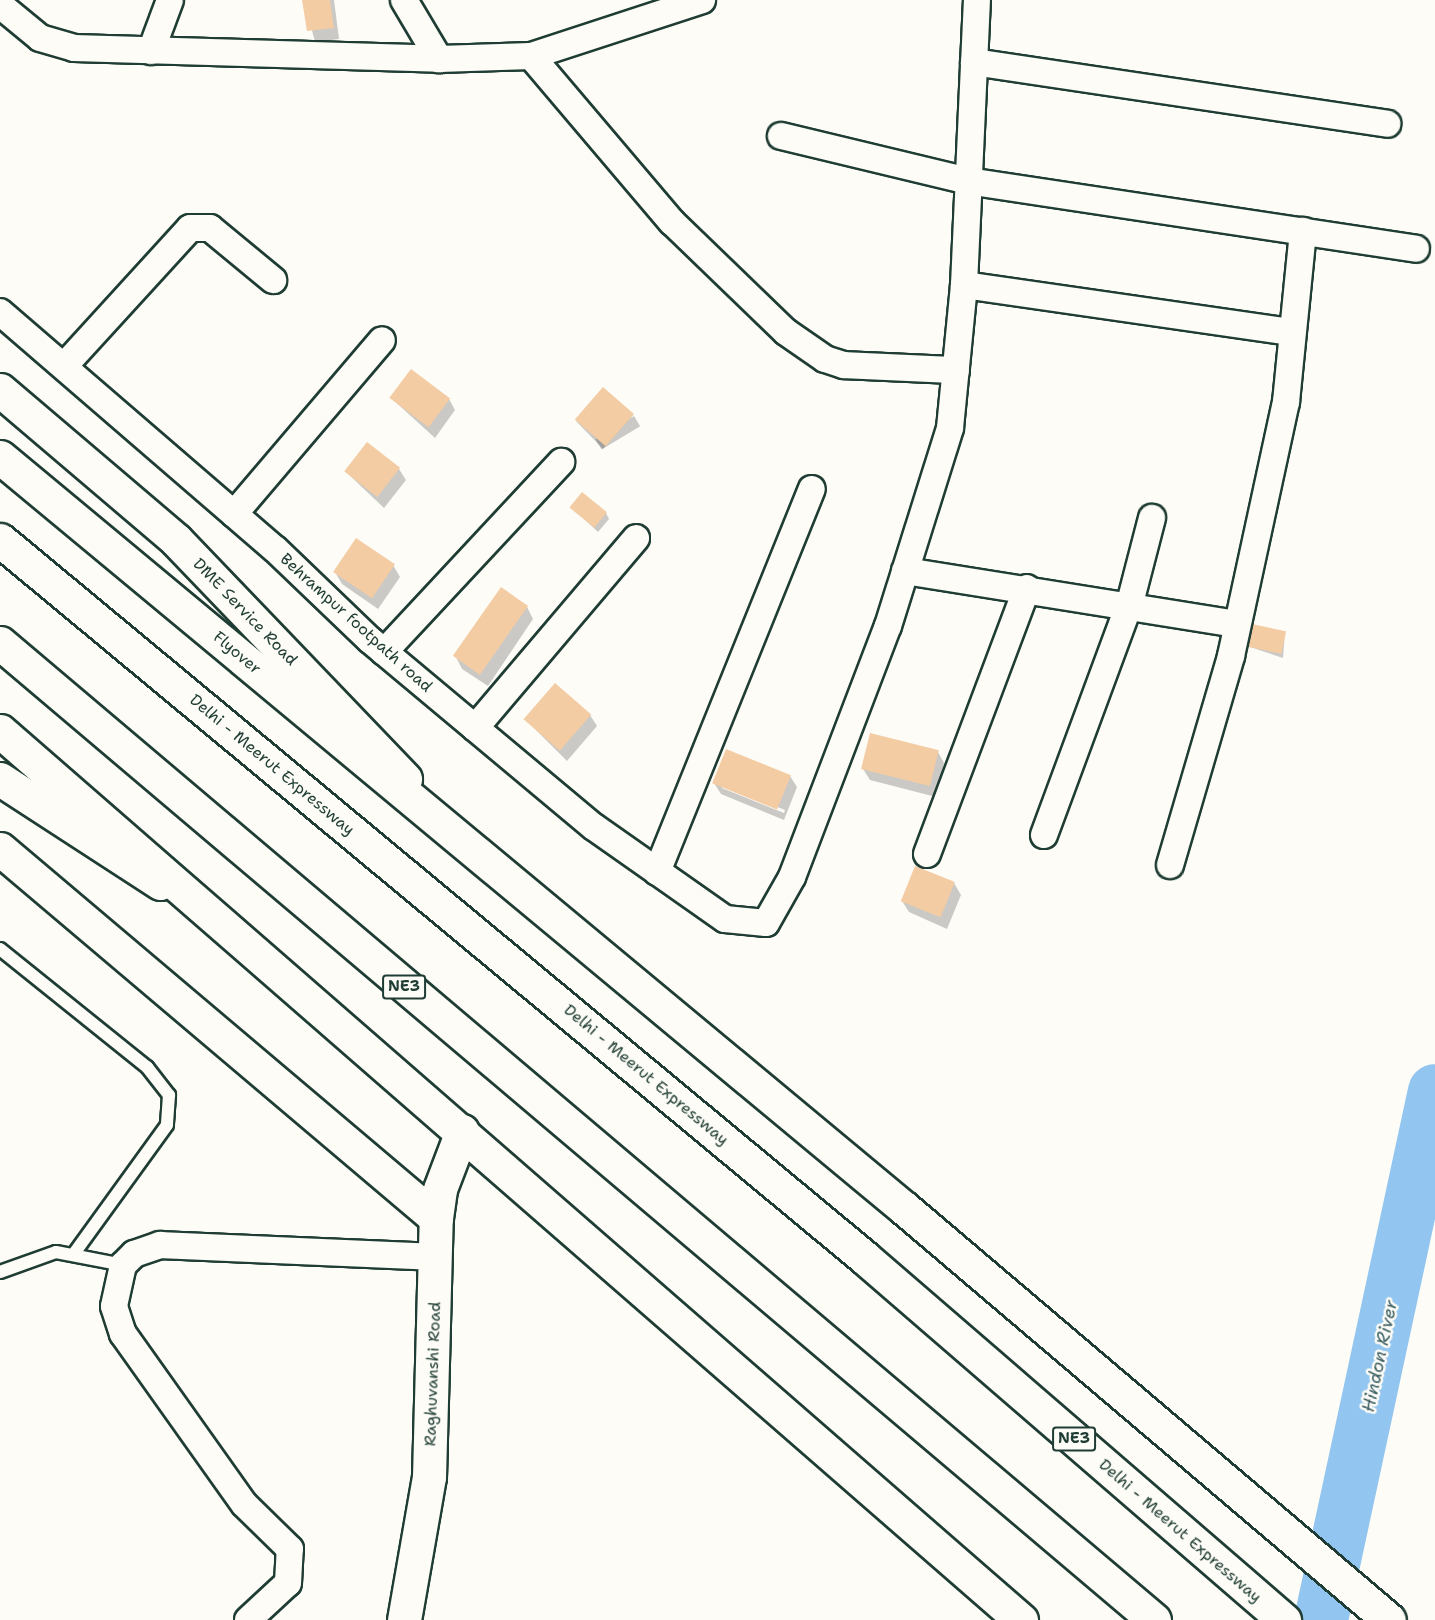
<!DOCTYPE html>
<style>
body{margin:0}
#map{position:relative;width:1435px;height:1620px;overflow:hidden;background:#fdfcf7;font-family:"Shantell Sans",sans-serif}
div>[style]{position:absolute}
.shadow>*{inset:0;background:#0003;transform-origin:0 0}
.river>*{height:54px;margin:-27px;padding:0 27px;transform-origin:27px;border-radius:27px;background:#92c5ef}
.building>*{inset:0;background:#f4cca3;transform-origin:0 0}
.roads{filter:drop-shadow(2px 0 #1f3d34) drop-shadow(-2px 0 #1f3d34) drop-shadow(0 2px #1f3d34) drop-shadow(0 -2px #1f3d34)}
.lane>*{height:12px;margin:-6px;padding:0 6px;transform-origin:6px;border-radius:6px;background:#fdfcf7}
.street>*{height:26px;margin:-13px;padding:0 13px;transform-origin:13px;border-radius:13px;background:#fdfcf7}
.secondary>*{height:33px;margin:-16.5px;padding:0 16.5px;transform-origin:16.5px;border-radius:16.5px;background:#fdfcf7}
.highway>*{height:33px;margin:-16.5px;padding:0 16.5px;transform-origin:16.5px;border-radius:16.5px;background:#fdfcf7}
span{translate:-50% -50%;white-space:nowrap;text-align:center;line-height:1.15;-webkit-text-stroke:5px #fdfcf7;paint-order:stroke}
.shield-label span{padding:2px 4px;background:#fdfcf7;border:2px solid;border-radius:4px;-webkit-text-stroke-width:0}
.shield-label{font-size:15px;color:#1f3d34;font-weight:700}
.street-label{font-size:16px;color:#1f3d34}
.water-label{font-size:18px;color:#3c5f63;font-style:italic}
</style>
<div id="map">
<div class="shadow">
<div style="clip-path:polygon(304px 0,334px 0,339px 39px,315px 42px)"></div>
<div style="clip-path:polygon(391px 398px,449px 399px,455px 410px,435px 438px)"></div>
<div style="clip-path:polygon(633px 415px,603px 449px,576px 421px)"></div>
<div style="left:634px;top:416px;width:12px;height:45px;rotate:59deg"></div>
<div style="clip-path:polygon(399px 469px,406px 480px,384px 508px,346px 472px)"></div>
<div style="clip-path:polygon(571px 507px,606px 513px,609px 519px,598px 532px)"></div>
<div style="clip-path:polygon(393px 565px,400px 577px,378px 609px,342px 584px,335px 572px)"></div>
<div style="clip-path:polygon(527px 607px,533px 619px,488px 686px,462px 669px,456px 657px)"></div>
<div style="clip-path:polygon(1285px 632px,1283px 658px,1244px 645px)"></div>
<div style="clip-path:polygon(590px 715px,597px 726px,567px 761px,526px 720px)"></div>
<div style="clip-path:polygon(938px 752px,944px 763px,936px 797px,870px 780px,863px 769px)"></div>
<div style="clip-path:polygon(evenodd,790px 776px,797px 787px,784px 820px,721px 794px,714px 783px,790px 776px,722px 785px,785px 810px,784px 813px,722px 788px,722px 785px)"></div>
<div style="clip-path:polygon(954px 883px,961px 895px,947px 929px,909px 912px,902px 901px)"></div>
</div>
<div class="river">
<div style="left:1321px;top:1620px;width:541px;rotate:-77.84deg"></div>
</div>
<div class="building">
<div style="clip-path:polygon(302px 0,330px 0,334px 28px,307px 31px)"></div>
<div style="left:411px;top:369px;width:49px;height:36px;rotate:37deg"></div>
<div style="left:603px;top:387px;width:41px;height:43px;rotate:41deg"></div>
<div style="left:367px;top:442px;width:42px;height:37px;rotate:38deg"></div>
<div style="left:582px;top:492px;width:32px;height:20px;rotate:39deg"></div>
<div style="left:356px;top:538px;width:47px;height:41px;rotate:34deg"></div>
<div style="left:501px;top:587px;width:33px;height:84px;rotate:35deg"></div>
<div style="left:1247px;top:623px;width:40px;height:23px;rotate:12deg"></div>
<div style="left:555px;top:683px;width:48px;height:48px;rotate:41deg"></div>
<div style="left:870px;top:733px;width:71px;height:37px;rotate:14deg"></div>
<div style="left:726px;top:749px;width:70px;height:37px;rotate:22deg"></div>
<div style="left:915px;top:866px;width:43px;height:38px;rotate:22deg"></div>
</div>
<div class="roads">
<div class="lane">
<div style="left:0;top:949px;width:189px;rotate:38.8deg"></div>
<div style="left:147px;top:1067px;width:36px;rotate:52deg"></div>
<div style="left:169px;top:1095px;width:30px;rotate:94deg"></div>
<div style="left:167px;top:1125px;width:157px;rotate:125.9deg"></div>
<div style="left:0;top:1272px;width:59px;rotate:-19.7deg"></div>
<div style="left:56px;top:1252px;width:68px;rotate:11deg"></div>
</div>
<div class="street">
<div style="left:404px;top:0;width:69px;rotate:59.3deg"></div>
<div style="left:0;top:5px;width:52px;rotate:39.5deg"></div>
<div style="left:40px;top:38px;width:35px;rotate:16deg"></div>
<div style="left:74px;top:48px;width:365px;rotate:1.7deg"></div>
<div style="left:439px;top:59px;width:92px;rotate:-1.9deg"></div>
<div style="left:531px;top:56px;width:180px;rotate:-18.1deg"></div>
<div style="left:151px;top:51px;width:54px;rotate:-69.6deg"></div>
<div style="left:531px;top:56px;width:218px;rotate:49.7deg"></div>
<div style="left:672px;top:222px;width:158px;rotate:44deg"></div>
<div style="left:786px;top:332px;width:47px;rotate:34.7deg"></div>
<div style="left:825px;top:359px;width:20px;rotate:18deg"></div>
<div style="left:844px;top:365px;width:112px;rotate:2.6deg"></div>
<div style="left:974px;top:62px;width:418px;rotate:8.5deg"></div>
<div style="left:781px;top:136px;width:192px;rotate:13.5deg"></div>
<div style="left:968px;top:181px;width:453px;rotate:8.6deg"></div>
<div style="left:964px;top:285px;width:330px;rotate:8.2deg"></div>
<div style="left:0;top:312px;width:363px;rotate:40.8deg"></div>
<div style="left:275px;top:549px;width:132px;rotate:43.8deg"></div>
<div style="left:370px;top:640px;width:292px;rotate:39.9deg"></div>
<div style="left:594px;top:827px;width:160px;rotate:35.1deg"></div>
<div style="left:725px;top:919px;width:41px;rotate:5.6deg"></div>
<div style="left:766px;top:923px;width:53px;rotate:-60.5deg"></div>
<div style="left:792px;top:877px;width:269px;rotate:-69.1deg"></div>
<div style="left:888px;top:626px;width:207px;rotate:-72.6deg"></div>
<div style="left:950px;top:428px;width:144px;rotate:-84.4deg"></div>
<div style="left:964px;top:285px;width:285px;rotate:-87.4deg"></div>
<div style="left:65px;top:365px;width:185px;rotate:-47.6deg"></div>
<div style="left:190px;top:228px;width:20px"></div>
<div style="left:210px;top:228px;width:82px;rotate:39.5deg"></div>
<div style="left:234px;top:514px;width:228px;rotate:-49.6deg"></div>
<div style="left:905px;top:571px;width:336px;rotate:9.1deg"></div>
<div style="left:384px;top:652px;width:260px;rotate:-47deg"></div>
<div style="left:475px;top:728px;width:249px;rotate:-49.7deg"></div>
<div style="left:1044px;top:835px;width:247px;rotate:-69.7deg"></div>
<div style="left:1130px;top:603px;width:88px;rotate:-75.5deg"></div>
<div style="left:927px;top:854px;width:284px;rotate:-69.4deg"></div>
<div style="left:1170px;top:865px;width:218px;rotate:-73.7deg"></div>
<div style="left:1231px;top:656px;width:260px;rotate:-77.8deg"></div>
<div style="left:1286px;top:402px;width:172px;rotate:-84.3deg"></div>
<div style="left:657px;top:872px;width:413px;rotate:-68deg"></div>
<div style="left:248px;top:1620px;width:54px;rotate:-42.8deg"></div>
<div style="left:288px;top:1583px;width:34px;rotate:-87deg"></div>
<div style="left:290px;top:1549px;width:64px;rotate:-135.6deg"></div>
<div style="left:244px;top:1504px;width:209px;rotate:-125.4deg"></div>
<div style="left:123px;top:1334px;width:29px;rotate:-108deg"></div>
<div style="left:114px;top:1306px;width:42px;rotate:-77.6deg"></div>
<div style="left:123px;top:1265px;width:16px;rotate:-45deg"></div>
<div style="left:134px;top:1254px;width:28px;rotate:-19deg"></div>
<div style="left:160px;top:1245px;width:276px;rotate:2.5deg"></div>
</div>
<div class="secondary">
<div style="left:0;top:390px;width:231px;rotate:40.4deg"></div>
<div style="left:176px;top:540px;width:331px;rotate:46.2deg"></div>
<div style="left:0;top:779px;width:191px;rotate:33deg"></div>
<div style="left:0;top:849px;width:571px;rotate:40.24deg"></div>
<div style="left:404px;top:1620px;width:145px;rotate:-80.1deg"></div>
<div style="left:429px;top:1477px;width:259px;rotate:-88.5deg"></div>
<div style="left:436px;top:1218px;width:29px;rotate:-82deg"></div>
<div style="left:440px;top:1189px;width:62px;rotate:-69.2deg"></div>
</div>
<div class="highway">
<div style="left:0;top:457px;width:1175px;rotate:39.72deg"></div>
<div style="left:904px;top:1208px;width:636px;rotate:40.35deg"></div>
<div style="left:0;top:540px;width:1124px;rotate:39.69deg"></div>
<div style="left:865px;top:1258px;width:554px;rotate:40.83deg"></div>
<div style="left:0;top:643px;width:1512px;rotate:40.25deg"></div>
<div style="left:0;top:731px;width:1354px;rotate:41.05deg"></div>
</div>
</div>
<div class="shield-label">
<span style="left:404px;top:987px">NE3</span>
<span style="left:1074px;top:1439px">NE3</span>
</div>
<div class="street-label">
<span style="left:245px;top:612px;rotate:46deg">DME Service Road</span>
<span style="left:356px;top:623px;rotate:42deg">Behrampur footpath road</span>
<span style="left:237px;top:653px;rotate:40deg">Flyover</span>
<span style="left:272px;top:765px;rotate:40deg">Delhi - Meerut Expressway</span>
<span style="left:646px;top:1075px;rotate:40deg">Delhi - Meerut Expressway</span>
<span style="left:433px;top:1374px;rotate:-88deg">Raghuvanshi Road</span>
<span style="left:1180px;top:1531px;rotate:41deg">Delhi - Meerut Expressway</span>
</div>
<div class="water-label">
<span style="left:1380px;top:1356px;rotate:-78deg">Hindon River</span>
</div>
</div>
